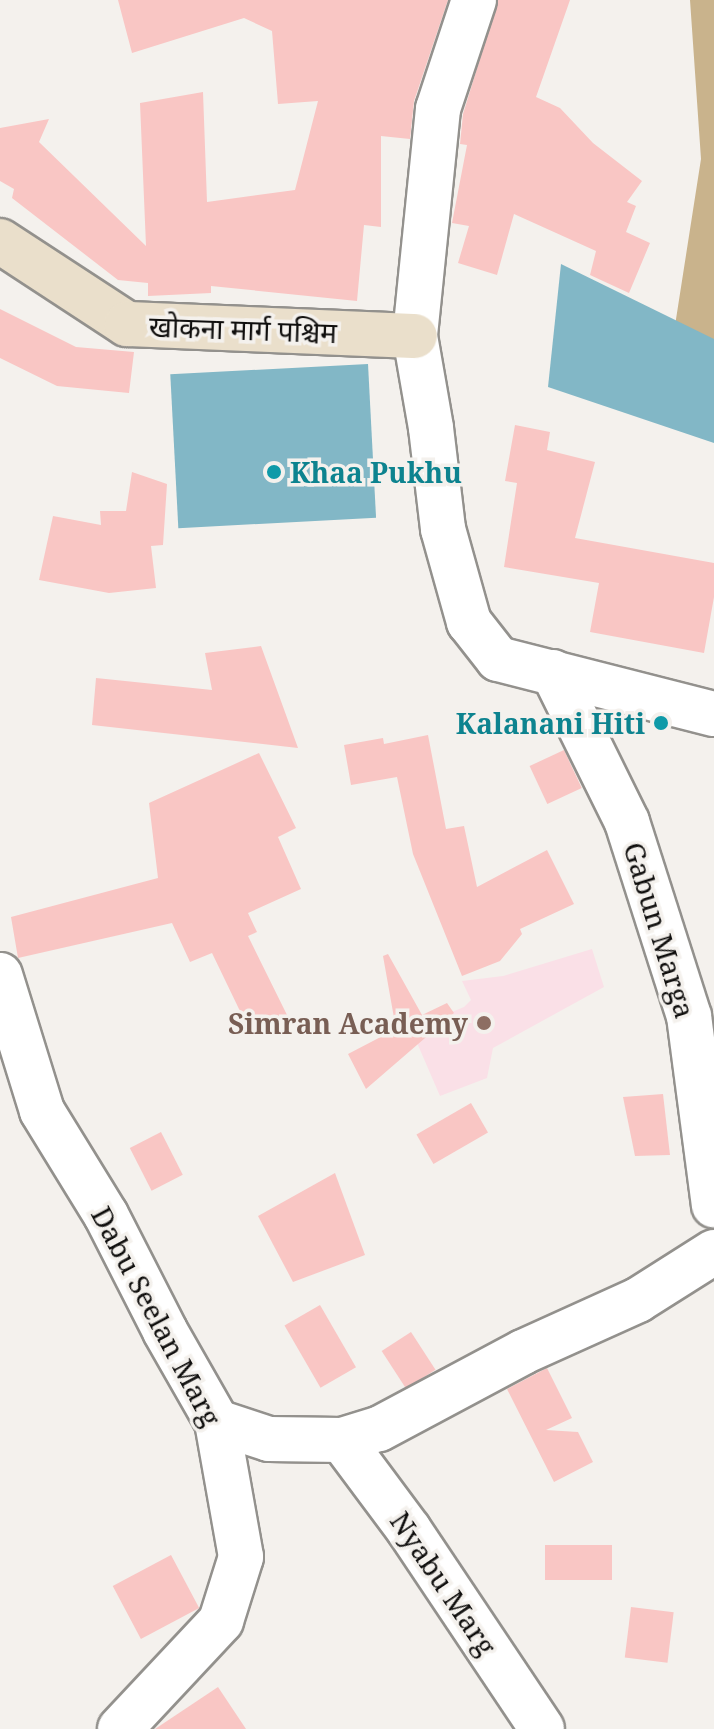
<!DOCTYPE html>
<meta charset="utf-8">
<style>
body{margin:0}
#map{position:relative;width:714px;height:1729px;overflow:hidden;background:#f4f1ed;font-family:"Noto Serif","Noto Sans Devanagari",serif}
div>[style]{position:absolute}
.education>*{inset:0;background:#fae0e7}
.forest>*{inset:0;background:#c9b38c}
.water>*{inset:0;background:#82b7c6;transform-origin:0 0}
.building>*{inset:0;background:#f9c6c4;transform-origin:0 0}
.roads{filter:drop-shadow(2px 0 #93918d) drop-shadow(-2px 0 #93918d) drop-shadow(0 2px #93918d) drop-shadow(0 -2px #93918d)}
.street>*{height:44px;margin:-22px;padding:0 22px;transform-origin:22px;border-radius:22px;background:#fff}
.secondary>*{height:44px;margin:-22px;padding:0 22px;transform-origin:22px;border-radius:22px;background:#eadfcb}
.dots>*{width:22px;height:22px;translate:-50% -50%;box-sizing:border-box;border:4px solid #f4f1ed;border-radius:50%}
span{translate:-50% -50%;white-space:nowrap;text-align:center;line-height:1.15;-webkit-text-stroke:7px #f4f1ed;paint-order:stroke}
.street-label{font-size:28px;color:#0f0e0d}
.culture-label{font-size:28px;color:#0d838f;font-weight:700}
.left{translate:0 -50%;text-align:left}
.right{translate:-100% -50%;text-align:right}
.education-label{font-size:28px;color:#785e54;font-weight:700}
</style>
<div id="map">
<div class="education">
<div style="clip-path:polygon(592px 949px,604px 987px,493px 1048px,487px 1078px,440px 1096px,411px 1029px,464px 1007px,471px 1000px,462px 981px,503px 976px)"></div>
</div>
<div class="forest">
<div style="clip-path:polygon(690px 0,714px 0,714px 377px,669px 364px,701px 159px)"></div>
</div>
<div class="water">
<div style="clip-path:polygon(561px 264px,714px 339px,714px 443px,548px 387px)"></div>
<div style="left:368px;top:364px;width:154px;height:198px;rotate:87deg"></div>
</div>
<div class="building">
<div style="clip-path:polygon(118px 0,448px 0,414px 101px,410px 139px,381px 136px,381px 227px,364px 225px,357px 301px,211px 286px,211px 293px,148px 296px,148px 283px,118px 280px,12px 198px,14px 189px,0 181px,0 128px,49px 119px,39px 142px,146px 246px,140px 103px,203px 92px,207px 202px,295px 190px,318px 101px,278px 104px,272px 31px,244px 18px,132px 53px)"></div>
<div style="clip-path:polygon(498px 0,570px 0,536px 97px,560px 108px,593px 143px,642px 181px,627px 202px,636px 206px,626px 232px,650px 243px,629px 293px,590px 275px,596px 251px,514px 214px,497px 275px,458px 263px,469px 226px,452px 223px,467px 145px,460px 144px,463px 114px)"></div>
<div style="clip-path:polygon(0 309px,76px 347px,134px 352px,129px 393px,57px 386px,0 358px)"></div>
<div style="clip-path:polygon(515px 425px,550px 432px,547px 450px,595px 462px,575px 538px,714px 563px,714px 597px,704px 653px,590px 632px,599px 583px,504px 567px,517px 483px,505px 481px)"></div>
<div style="clip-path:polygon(132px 472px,167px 484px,163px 545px,151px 546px,156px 588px,109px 593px,39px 580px,53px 516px,101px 525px,100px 511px,126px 511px)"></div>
<div style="clip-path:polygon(261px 646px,298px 748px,92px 725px,96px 678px,212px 690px,205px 653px)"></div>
<div style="clip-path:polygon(428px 735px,446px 829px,464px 826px,477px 887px,547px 850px,574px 904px,520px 929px,522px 934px,500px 961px,462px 976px,413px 854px,397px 777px,351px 785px,344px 745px,383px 738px,384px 744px)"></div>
<div style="left:564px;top:750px;width:42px;height:38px;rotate:65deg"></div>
<div style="clip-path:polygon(259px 753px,296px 828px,278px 837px,301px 889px,248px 913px,257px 932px,248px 936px,288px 1017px,252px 1036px,212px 953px,190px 962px,172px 923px,18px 958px,11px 917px,158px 878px,149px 803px)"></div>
<div style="clip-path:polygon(388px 954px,422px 1015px,447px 1003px,454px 1013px,366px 1089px,348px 1054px,396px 1029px,383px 956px)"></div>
<div style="clip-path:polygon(663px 1094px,670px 1155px,635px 1156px,623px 1097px)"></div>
<div style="left:471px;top:1103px;width:34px;height:63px;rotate:60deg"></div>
<div style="left:161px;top:1132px;width:48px;height:35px;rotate:63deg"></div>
<div style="clip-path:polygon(335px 1173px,365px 1255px,293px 1282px,258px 1216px)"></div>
<div style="left:320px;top:1305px;width:72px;height:41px;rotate:60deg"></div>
<div style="left:411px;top:1332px;width:45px;height:35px;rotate:57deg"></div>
<div style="clip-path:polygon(547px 1368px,572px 1418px,546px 1430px,578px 1432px,593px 1462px,554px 1482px,507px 1389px)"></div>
<div style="left:545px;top:1545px;width:67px;height:35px"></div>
<div style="left:171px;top:1555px;width:60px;height:66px;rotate:62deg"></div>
<div style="left:631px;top:1607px;width:43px;height:51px;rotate:7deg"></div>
<div style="clip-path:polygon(218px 1687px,246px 1729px,155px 1729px)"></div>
</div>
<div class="roads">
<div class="street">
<div style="left:474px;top:0;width:115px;rotate:108.3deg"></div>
<div style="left:438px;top:109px;width:228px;rotate:95.8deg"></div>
<div style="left:415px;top:336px;width:93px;rotate:80.1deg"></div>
<div style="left:431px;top:428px;width:102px;rotate:83.2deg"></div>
<div style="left:443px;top:529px;width:97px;rotate:74.4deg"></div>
<div style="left:469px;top:622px;width:47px;rotate:51.9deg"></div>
<div style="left:498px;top:659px;width:223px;rotate:14.3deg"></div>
<div style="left:553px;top:672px;width:167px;rotate:63.7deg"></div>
<div style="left:627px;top:822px;width:204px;rotate:72.3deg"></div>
<div style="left:689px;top:1016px;width:191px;rotate:82.5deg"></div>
<div style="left:0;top:975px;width:142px;rotate:72.8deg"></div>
<div style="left:42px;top:1111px;width:122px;rotate:58.4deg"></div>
<div style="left:106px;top:1215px;width:130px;rotate:63deg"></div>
<div style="left:165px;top:1331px;width:105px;rotate:60.3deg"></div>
<div style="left:217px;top:1422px;width:137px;rotate:79.9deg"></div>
<div style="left:241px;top:1557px;width:67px;rotate:107.4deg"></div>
<div style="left:221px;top:1621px;width:148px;rotate:133.1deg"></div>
<div style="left:217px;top:1422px;width:55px;rotate:18.1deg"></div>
<div style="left:269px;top:1439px;width:73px;rotate:0.8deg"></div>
<div style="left:342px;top:1440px;width:39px;rotate:-17deg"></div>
<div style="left:379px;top:1429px;width:163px;rotate:-28.1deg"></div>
<div style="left:523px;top:1352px;width:126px;rotate:-24.3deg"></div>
<div style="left:638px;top:1300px;width:90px;rotate:-32.3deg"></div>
<div style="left:342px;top:1440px;width:112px;rotate:53.3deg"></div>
<div style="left:409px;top:1530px;width:239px;rotate:56.2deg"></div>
</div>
<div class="secondary">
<div style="left:0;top:241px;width:152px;rotate:33.2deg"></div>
<div style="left:127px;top:324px;width:288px;rotate:2.4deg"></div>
</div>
</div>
<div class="dots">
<div style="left:274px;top:472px;background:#0f9aa8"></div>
<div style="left:661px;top:723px;background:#0f9aa8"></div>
<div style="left:484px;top:1023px;background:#8d6e63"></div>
</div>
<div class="street-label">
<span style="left:243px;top:329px;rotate:2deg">खोकना मार्ग पश्चिम</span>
<span style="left:660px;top:930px;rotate:73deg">Gabun Marga</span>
<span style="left:157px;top:1316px;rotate:62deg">Dabu Seelan Marg</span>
<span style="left:444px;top:1583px;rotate:56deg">Nyabu Marg</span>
</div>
<div class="culture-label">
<span class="left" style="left:290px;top:472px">Khaa Pukhu</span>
<span class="right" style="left:645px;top:723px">Kalanani Hiti</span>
</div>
<div class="education-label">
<span class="right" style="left:468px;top:1023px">Simran Academy</span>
</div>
</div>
